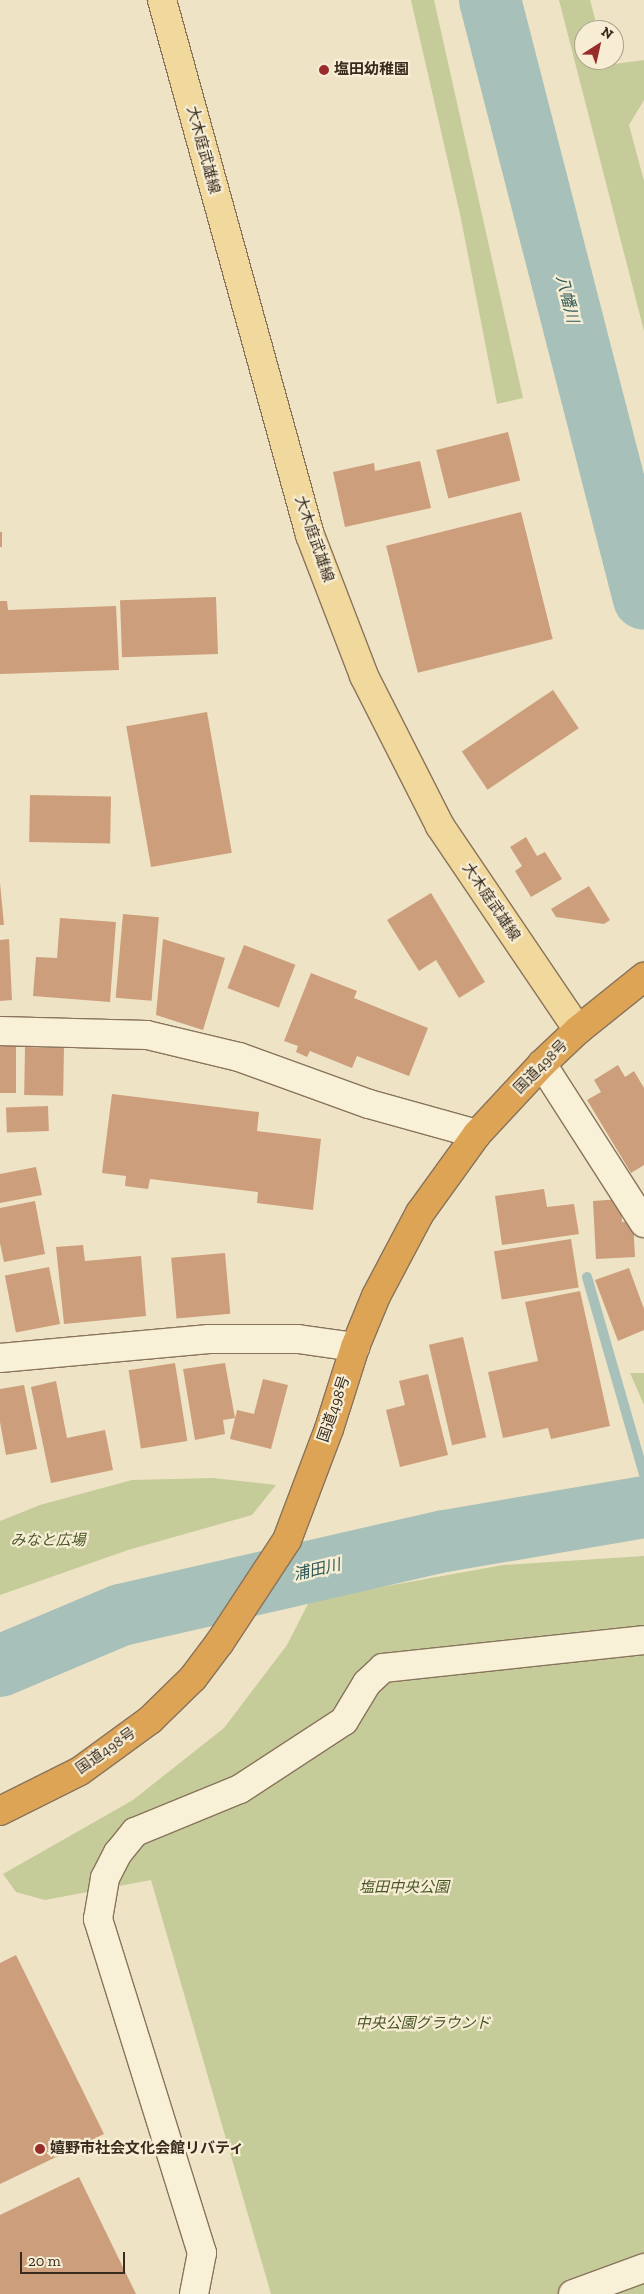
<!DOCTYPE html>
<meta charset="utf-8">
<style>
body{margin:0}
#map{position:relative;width:644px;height:2294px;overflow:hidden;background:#eee3c5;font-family:"Zilla Slab","Noto Sans JP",serif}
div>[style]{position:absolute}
.green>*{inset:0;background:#c5cc99}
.stream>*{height:10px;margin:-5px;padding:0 5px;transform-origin:5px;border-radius:5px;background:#a7c1ba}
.river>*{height:62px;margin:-31px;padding:0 31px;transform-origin:31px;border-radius:31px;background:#a7c1ba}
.building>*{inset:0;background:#cc9e7b;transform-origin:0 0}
.roads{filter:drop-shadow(1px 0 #89745b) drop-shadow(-1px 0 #89745b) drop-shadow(0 1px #89745b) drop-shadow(0 -1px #89745b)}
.minor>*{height:28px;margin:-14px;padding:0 14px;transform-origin:14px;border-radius:14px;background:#f9f0d8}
.major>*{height:28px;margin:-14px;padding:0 14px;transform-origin:14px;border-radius:14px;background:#f1d89d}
.highway>*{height:28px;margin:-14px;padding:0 14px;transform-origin:14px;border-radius:14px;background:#dda456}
.dots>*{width:14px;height:14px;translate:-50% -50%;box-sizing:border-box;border:2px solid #f6edd4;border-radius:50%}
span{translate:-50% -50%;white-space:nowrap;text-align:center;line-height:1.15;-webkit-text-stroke:4.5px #f6edd4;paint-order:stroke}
.poi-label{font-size:15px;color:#392c1f;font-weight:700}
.left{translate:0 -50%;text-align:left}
.street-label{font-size:15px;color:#392c1f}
.park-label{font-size:15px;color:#495625;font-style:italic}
.water-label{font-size:16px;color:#2e5957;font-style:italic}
.north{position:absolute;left:574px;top:20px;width:50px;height:50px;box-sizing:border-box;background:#f6edd4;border:1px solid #aaa08c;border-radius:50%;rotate:35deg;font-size:14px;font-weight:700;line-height:20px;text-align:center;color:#392c1f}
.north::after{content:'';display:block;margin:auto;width:18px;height:22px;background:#982c2b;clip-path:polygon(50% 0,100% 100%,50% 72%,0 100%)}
.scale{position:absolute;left:20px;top:2252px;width:105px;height:22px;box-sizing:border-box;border:2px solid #392c1f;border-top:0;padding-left:6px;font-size:15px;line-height:18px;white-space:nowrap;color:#392c1f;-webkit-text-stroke:4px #f6edd4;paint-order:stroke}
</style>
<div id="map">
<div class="green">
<div style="clip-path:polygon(411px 0,434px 0,523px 398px,497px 404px,460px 214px)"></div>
<div style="clip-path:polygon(559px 0,590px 0,598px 30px,584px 30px,584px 60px,606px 60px,607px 65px,644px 60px,644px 100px,629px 125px,644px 181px,644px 331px)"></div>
<div style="clip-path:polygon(630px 1373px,644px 1373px,644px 1405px)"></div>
<div style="clip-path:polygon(213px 1478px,276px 1485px,252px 1515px,128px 1550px,0 1595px,0 1521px,40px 1505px,132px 1480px)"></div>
<div style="clip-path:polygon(644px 1556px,644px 2294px,271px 2294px,151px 1880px,45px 1900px,16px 1892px,3px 1874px,133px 1800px,224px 1728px,287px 1645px,310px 1600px,503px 1565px)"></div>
</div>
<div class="stream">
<div style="left:587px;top:1277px;width:205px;rotate:73.9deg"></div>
</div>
<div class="river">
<div style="left:490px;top:0;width:618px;rotate:75.58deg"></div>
<div style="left:0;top:1666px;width:131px;rotate:-22.9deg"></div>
<div style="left:121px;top:1615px;width:332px;rotate:-12.9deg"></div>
<div style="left:445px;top:1541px;width:202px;rotate:-9.7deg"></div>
</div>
<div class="building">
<div style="left:508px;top:432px;width:50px;height:74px;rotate:76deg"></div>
<div style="clip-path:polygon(420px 461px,431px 508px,345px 527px,333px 472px,374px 463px,375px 471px)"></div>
<div style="left:521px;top:512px;width:131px;height:139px;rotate:76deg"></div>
<div style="left:0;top:532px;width:2px;height:15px"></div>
<div style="left:216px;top:597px;width:57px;height:96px;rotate:88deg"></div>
<div style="clip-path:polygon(0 601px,7px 601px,8px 610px,116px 606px,119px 670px,0 674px)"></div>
<div style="left:553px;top:690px;width:46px;height:110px;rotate:56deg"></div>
<div style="left:207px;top:712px;width:143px;height:82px;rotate:80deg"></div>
<div style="left:30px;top:795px;width:81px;height:47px;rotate:1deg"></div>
<div style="clip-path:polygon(526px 837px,537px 856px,545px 852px,562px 879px,531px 897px,515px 871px,522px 866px,510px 847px)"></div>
<div style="clip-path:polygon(0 883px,4px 925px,0 925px)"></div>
<div style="clip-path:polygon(589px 886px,610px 920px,604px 924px,556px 917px,551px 909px)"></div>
<div style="clip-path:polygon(431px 893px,485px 982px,459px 998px,436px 960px,419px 971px,387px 920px)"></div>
<div style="left:123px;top:914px;width:36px;height:84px;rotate:5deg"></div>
<div style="clip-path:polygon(60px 918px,116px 922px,110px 1002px,33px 996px,36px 957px,57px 958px)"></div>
<div style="clip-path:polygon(9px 939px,12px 1000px,0 1001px,0 940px)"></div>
<div style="clip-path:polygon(163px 939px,225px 958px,203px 1030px,156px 1015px)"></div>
<div style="left:244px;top:945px;width:55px;height:46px;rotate:21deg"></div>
<div style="clip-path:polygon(311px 973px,357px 991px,354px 998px,428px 1028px,409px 1076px,357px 1056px,352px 1068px,310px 1051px,307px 1057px,296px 1052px,298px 1046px,284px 1041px)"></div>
<div style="left:0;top:1044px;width:16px;height:49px"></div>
<div style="left:25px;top:1047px;width:39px;height:48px;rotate:1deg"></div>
<div style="clip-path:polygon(618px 1065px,625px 1077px,634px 1071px,644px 1088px,644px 1165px,631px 1173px,587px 1100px,601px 1092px,594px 1080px)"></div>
<div style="clip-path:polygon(112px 1094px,259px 1112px,257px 1131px,321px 1139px,313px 1210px,257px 1203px,258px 1192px,150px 1179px,148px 1189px,125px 1186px,126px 1176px,102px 1173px)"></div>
<div style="left:48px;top:1106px;width:25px;height:42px;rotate:88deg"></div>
<div style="clip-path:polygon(36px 1167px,42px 1195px,0 1203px,0 1174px)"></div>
<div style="clip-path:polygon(544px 1189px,547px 1207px,574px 1204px,579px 1234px,502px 1245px,495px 1196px)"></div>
<div style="clip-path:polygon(621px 1199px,622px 1222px,633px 1221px,635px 1257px,596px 1259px,593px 1201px)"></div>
<div style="clip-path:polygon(35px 1201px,45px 1254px,4px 1262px,0 1243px,0 1208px)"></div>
<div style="left:571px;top:1239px;width:49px;height:78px;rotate:81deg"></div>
<div style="clip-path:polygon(83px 1245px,85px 1261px,141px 1256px,146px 1316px,64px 1324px,56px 1247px)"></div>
<div style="left:225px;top:1253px;width:61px;height:54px;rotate:85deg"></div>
<div style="left:49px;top:1267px;width:58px;height:45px;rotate:79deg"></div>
<div style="clip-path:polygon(629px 1268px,644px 1309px,644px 1330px,618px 1341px,595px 1280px)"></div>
<div style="clip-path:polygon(580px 1291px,610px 1426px,551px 1439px,548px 1428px,503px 1438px,488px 1372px,538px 1361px,525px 1302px)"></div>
<div style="left:463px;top:1337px;width:103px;height:35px;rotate:77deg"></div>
<div style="left:175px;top:1363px;width:79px;height:47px;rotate:81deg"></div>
<div style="clip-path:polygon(225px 1363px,235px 1418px,223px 1420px,225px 1434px,195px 1440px,183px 1369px)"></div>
<div style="clip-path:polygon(428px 1374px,448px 1455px,400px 1467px,386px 1410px,405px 1405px,399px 1381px)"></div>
<div style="clip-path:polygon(263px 1379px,288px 1385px,271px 1449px,230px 1439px,237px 1410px,254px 1414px)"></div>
<div style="clip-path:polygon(56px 1381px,67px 1438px,105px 1430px,113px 1470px,51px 1483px,31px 1387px)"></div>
<div style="clip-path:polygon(24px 1385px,37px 1449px,6px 1455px,0 1422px,0 1389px)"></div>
<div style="clip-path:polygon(16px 1955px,104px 2134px,0 2184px,0 1963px)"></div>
<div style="clip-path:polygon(79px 2177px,136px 2294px,0 2294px,0 2215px)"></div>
</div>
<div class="roads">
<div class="minor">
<div style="left:0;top:1031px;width:147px;rotate:1.6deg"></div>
<div style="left:147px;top:1035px;width:95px;rotate:13.4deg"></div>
<div style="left:239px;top:1057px;width:138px;rotate:19.9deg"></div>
<div style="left:369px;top:1104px;width:112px;rotate:15.5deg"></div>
<div style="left:542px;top:1064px;width:189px;rotate:57.3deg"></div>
<div style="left:0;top:1358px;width:210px;rotate:-5.2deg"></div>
<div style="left:209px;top:1339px;width:89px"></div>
<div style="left:298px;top:1339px;width:58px;rotate:8deg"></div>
<div style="left:194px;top:2294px;width:42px;rotate:-79deg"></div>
<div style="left:202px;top:2253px;width:350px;rotate:-107.3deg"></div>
<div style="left:98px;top:1919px;width:42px;rotate:-80.3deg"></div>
<div style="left:105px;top:1878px;width:28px;rotate:-63deg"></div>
<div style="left:118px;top:1853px;width:27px;rotate:-51deg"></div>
<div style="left:135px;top:1832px;width:113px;rotate:-22.3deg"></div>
<div style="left:240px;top:1789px;width:124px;rotate:-33.2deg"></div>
<div style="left:344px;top:1721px;width:44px;rotate:-58.8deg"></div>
<div style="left:367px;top:1683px;width:22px;rotate:-43deg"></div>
<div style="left:383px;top:1668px;width:262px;rotate:-6.1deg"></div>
<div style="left:573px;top:2294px;width:76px;rotate:-20.1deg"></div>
</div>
<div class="major">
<div style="left:162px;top:0;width:555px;rotate:74.54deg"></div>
<div style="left:310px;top:535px;width:151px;rotate:69deg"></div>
<div style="left:364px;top:676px;width:168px;rotate:63.1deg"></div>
<div style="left:440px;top:826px;width:246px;rotate:55.9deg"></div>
</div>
<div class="highway">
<div style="left:0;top:1811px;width:89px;rotate:-26.6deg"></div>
<div style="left:80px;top:1771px;width:87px;rotate:-36.1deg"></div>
<div style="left:150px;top:1720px;width:60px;rotate:-44.3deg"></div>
<div style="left:193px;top:1678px;width:45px;rotate:-53.1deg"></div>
<div style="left:220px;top:1642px;width:122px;rotate:-56.7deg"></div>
<div style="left:287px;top:1540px;width:119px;rotate:-69.3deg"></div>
<div style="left:329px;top:1429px;width:86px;rotate:-72.4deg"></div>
<div style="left:355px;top:1347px;width:55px;rotate:-67.6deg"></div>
<div style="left:376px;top:1296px;width:94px;rotate:-62.1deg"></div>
<div style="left:420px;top:1213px;width:97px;rotate:-54.2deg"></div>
<div style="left:477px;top:1134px;width:96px;rotate:-47.1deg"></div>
<div style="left:542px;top:1064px;width:50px;rotate:-43.4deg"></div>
<div style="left:578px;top:1030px;width:85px;rotate:-38.8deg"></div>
</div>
</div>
<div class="dots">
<div style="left:324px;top:70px;background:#982c2b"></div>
<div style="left:40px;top:2149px;background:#982c2b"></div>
</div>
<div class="poi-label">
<span class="left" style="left:334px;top:70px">塩田幼稚園</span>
<span class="left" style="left:50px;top:2149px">嬉野市社会文化会館リバティ</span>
</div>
<div class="street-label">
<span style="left:203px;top:150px;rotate:75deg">大木庭武雄線</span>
<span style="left:314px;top:539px;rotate:71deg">大木庭武雄線</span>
<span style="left:491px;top:902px;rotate:56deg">大木庭武雄線</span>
<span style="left:541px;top:1067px;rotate:-45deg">国道498号</span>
<span style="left:334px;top:1409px;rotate:-71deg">国道498号</span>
<span style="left:106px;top:1751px;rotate:-35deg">国道498号</span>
</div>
<div class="park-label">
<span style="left:48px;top:1541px">みなと広場</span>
<span style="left:404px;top:1888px">塩田中央公園</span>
<span style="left:423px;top:2024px">中央公園グラウンド</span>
</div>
<div class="water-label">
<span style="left:567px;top:299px;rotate:76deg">八幡川</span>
<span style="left:317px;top:1570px;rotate:-13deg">浦田川</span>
</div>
<div class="north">N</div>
<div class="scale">20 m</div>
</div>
